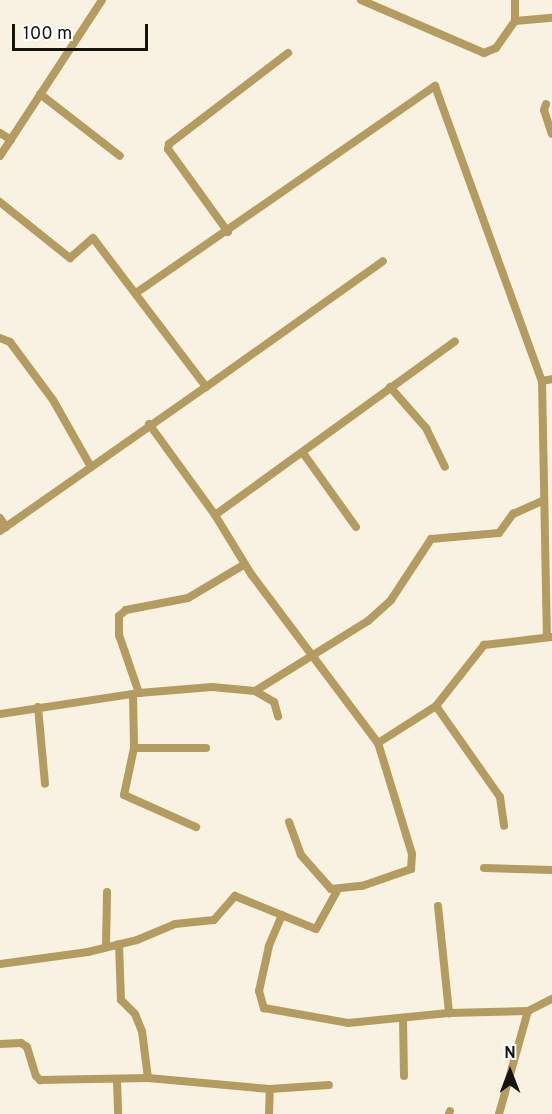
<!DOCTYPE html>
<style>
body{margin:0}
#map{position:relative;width:552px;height:1114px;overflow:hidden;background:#f8f2e3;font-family:Overpass,sans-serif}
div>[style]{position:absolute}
.street>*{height:8px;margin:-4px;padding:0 4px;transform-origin:4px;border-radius:4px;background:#b49c61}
span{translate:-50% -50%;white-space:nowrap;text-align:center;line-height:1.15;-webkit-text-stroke:6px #fff;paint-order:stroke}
.north{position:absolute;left:480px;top:1042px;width:60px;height:60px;-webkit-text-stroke:4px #fff;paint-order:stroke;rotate:0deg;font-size:16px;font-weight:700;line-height:24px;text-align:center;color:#15130e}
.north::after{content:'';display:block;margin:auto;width:21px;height:27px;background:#15130e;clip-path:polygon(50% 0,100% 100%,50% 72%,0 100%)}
.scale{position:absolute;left:12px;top:24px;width:136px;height:27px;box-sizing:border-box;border:3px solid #15130e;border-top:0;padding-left:8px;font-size:18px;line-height:21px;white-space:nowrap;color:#15130e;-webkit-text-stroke:4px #fff;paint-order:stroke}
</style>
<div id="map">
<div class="street">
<div style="left:361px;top:0;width:134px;rotate:23.3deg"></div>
<div style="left:484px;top:53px;width:13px;rotate:-23deg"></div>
<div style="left:496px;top:48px;width:33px;rotate:-55deg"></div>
<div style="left:515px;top:21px;width:21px;rotate:-90deg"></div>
<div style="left:515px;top:21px;width:37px;rotate:-5deg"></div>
<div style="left:40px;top:94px;width:101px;rotate:37.8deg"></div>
<div style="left:546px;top:104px;width:6px;rotate:108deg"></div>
<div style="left:544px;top:110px;width:25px;rotate:72deg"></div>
<div style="left:0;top:133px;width:13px;rotate:32deg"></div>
<div style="left:0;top:156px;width:186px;rotate:-56.8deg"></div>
<div style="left:0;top:202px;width:90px;rotate:38.7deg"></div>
<div style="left:70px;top:258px;width:30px;rotate:-41deg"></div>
<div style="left:93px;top:238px;width:187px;rotate:52.8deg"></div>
<div style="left:206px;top:387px;width:217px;rotate:-35.4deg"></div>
<div style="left:228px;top:232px;width:102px;rotate:-125.9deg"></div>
<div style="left:168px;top:149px;width:5px;rotate:-79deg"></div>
<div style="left:169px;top:144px;width:150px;rotate:-37.4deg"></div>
<div style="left:136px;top:293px;width:364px;rotate:-34.7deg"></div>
<div style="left:435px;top:86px;width:314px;rotate:70.1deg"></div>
<div style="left:542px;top:381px;width:256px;rotate:88.9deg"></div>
<div style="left:0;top:338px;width:11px;rotate:22deg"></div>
<div style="left:10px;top:342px;width:72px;rotate:53.4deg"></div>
<div style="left:53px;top:400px;width:77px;rotate:60.4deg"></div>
<div style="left:542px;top:381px;width:10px;rotate:-11deg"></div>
<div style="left:390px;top:387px;width:55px;rotate:48.7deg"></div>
<div style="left:426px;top:428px;width:43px;rotate:64deg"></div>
<div style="left:149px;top:424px;width:112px;rotate:54deg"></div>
<div style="left:215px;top:515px;width:69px;rotate:58.6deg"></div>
<div style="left:251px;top:574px;width:211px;rotate:53.1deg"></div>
<div style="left:378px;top:743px;width:69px;rotate:-32.5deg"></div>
<div style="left:436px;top:706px;width:78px;rotate:-51.8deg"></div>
<div style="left:484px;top:645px;width:68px;rotate:-6.7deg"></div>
<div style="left:303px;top:453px;width:91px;rotate:54.4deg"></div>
<div style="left:215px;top:515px;width:296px;rotate:-35.9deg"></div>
<div style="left:0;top:518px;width:11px;rotate:56deg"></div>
<div style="left:0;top:531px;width:251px;rotate:-35deg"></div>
<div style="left:255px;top:691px;width:22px;rotate:30deg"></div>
<div style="left:274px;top:702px;width:15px;rotate:74deg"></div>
<div style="left:139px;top:693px;width:61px;rotate:-109deg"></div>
<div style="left:119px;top:635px;width:19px;rotate:-90deg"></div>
<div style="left:119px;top:616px;width:9px;rotate:-41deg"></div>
<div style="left:126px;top:610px;width:63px;rotate:-11deg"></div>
<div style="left:188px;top:598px;width:66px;rotate:-30.8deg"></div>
<div style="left:133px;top:694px;width:54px;rotate:88.9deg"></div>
<div style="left:134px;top:748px;width:48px;rotate:102deg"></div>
<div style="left:124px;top:795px;width:79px;rotate:24deg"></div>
<div style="left:436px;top:706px;width:111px;rotate:54.9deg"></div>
<div style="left:500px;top:797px;width:29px;rotate:82deg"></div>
<div style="left:38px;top:707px;width:77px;rotate:84.8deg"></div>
<div style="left:0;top:714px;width:141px;rotate:-8.6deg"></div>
<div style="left:139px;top:693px;width:73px;rotate:-4.7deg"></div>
<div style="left:212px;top:687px;width:43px;rotate:5.3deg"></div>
<div style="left:255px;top:691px;width:133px;rotate:-31.8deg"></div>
<div style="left:368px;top:621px;width:31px;rotate:-42deg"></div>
<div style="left:391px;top:600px;width:73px;rotate:-56.7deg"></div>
<div style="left:431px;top:539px;width:68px;rotate:-5deg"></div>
<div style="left:499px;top:533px;width:24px;rotate:-54deg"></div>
<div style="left:513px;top:514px;width:34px;rotate:-24deg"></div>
<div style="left:134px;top:748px;width:72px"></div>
<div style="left:289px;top:822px;width:35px;rotate:70deg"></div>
<div style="left:301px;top:855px;width:45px;rotate:48.6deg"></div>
<div style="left:331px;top:889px;width:31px;rotate:-6deg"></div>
<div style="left:362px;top:886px;width:52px;rotate:-19.1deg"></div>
<div style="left:411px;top:869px;width:15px;rotate:-86deg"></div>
<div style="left:412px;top:854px;width:116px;rotate:-107deg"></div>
<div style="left:484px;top:868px;width:68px;rotate:1.7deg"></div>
<div style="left:438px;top:906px;width:108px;rotate:84.1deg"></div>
<div style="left:282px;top:915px;width:34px;rotate:113deg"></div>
<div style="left:269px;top:946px;width:46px;rotate:102.5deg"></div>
<div style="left:259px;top:991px;width:18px;rotate:74deg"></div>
<div style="left:264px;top:1008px;width:85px;rotate:10.1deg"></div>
<div style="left:348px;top:1023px;width:101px;rotate:-5.7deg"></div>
<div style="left:449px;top:1013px;width:79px;rotate:-1.5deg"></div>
<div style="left:528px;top:1011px;width:27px;rotate:-27deg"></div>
<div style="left:119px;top:944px;width:56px;rotate:88deg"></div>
<div style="left:121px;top:1000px;width:20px;rotate:45deg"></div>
<div style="left:135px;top:1014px;width:18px;rotate:68deg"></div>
<div style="left:142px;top:1031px;width:47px;rotate:82.7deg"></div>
<div style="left:148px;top:1078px;width:122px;rotate:5.2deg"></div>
<div style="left:270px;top:1089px;width:59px;rotate:-3.9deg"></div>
<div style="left:106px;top:946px;width:54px;rotate:-88.9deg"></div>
<div style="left:0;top:964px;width:89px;rotate:-7.8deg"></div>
<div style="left:88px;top:952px;width:50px;rotate:-13.8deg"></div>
<div style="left:137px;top:940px;width:41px;rotate:-22.8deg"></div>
<div style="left:175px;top:924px;width:39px;rotate:-6deg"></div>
<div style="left:214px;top:920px;width:32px;rotate:-49deg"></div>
<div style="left:235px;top:896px;width:87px;rotate:22.2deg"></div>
<div style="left:316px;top:929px;width:43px;rotate:-61.1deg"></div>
<div style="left:403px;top:1019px;width:57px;rotate:89deg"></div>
<div style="left:0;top:1044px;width:21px;rotate:-3deg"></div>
<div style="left:21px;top:1043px;width:7px;rotate:34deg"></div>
<div style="left:27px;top:1047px;width:30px;rotate:73deg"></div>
<div style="left:36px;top:1076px;width:6px;rotate:45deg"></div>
<div style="left:40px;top:1080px;width:108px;rotate:-1.1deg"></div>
<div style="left:117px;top:1081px;width:33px;rotate:88deg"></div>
<div style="left:269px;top:1114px;width:25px;rotate:-88deg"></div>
<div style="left:449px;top:1114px;width:3px;rotate:-72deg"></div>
<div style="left:499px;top:1114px;width:107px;rotate:-74.3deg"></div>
</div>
<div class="north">N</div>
<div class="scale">100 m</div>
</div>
